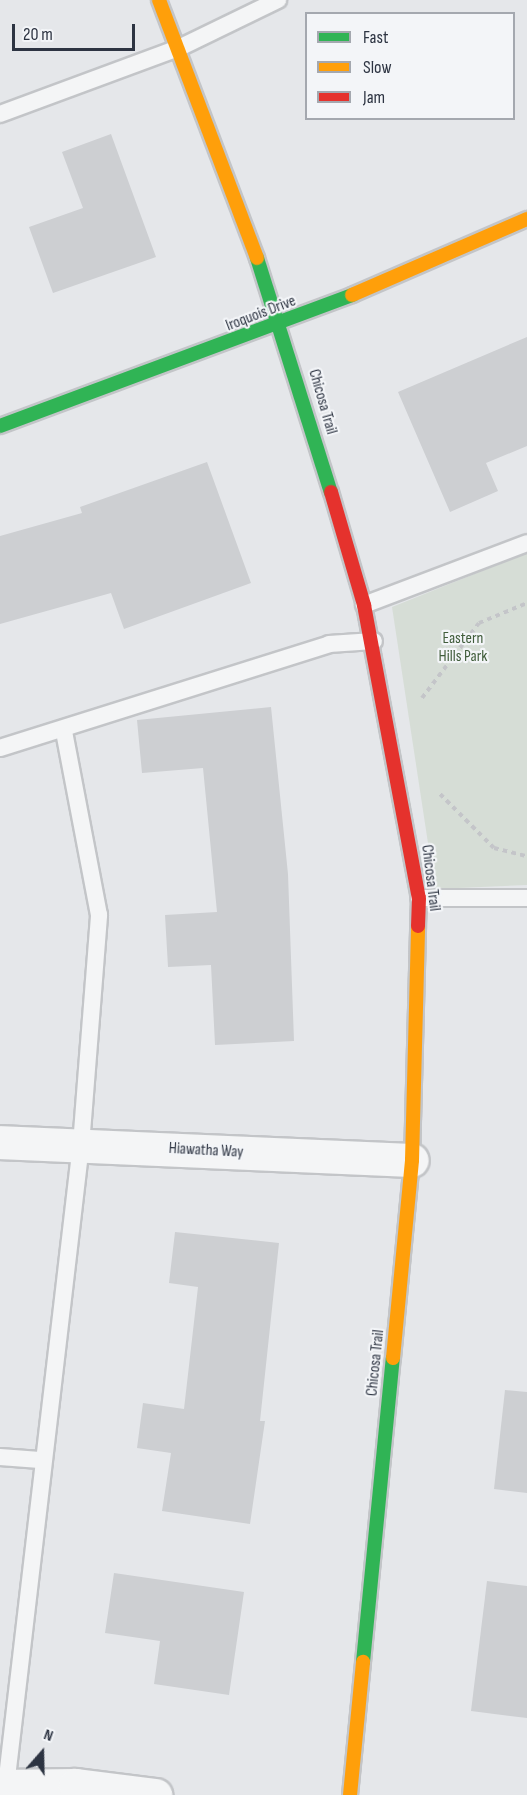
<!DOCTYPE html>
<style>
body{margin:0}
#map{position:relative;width:527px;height:1795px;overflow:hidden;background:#e5e7ea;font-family:"Sofia Sans Condensed",sans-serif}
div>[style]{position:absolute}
.green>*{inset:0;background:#d6ddd6}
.building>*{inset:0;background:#cdcfd2}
.path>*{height:4px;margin-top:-2px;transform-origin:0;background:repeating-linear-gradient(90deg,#c4c5c9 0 4.5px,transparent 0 9px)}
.roads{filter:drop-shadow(2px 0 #c3c5c8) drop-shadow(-2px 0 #c3c5c8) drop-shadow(0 2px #c3c5c8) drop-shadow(0 -2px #c3c5c8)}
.lane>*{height:16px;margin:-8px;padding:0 8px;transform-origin:8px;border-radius:8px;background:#f4f5f6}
.street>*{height:33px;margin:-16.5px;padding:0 16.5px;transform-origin:16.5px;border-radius:16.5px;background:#f4f5f6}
.fast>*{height:14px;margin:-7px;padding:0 7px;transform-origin:7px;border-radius:7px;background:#30b455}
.slow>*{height:14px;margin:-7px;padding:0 7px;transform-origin:7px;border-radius:7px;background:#ff9f0a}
.jam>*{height:14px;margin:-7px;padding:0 7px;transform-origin:7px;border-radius:7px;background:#e5322d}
span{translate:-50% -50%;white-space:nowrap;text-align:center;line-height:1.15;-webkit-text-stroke:4.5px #f3f5f8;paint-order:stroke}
.street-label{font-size:16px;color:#2d3442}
.park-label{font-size:16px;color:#405d3b}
.legend{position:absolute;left:305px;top:12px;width:210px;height:108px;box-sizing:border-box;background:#f3f5f8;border:2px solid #a4a8af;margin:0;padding:8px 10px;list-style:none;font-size:18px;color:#2d3442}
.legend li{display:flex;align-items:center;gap:12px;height:30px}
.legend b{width:30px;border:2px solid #a4a8af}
.north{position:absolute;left:12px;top:1723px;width:60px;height:60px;-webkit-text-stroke:4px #f3f5f8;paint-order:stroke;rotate:20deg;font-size:16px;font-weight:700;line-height:24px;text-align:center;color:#2d3442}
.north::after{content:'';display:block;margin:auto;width:21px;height:27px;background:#2d3442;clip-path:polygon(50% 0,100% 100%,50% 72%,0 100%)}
.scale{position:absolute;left:12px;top:24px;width:123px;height:27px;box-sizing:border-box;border:3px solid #2d3442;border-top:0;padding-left:8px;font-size:18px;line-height:21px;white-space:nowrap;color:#2d3442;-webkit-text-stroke:4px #f3f5f8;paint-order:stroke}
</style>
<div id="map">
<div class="green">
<div style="clip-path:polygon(527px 553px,527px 885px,435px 889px,392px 607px)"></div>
</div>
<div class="building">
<div style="clip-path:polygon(111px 134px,156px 257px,53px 293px,29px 227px,83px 208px,62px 152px)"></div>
<div style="clip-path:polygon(527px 337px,527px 446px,486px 463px,498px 491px,450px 512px,398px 392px)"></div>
<div style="clip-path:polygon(207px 462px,251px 583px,124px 629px,111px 593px,0 624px,0 536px,82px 513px,80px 507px)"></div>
<div style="clip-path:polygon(271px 707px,288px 874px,294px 1041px,215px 1045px,211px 965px,168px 967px,165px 915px,217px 912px,203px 768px,142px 773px,137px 720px)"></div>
<div style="clip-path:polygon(175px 1232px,279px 1243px,260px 1421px,265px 1421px,250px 1524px,162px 1511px,171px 1453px,137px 1448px,143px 1403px,184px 1409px,198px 1287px,169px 1283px)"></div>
<div style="clip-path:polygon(505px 1390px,527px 1392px,527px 1493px,494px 1489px)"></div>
<div style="clip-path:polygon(114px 1573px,244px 1592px,229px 1695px,154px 1684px,160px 1641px,105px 1633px)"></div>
<div style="clip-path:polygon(487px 1581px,527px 1586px,527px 1718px,471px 1711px)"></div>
</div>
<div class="path">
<div style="left:422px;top:698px;width:94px;rotate:-52.8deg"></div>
<div style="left:479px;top:623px;width:52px;rotate:-22.6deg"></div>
<div style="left:440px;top:794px;width:76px;rotate:45deg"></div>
<div style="left:494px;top:848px;width:34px;rotate:14deg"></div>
</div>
<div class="roads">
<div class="lane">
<div style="left:0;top:114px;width:193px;rotate:-20.3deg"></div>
<div style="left:181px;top:47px;width:108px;rotate:-25.9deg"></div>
<div style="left:364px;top:605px;width:174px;rotate:-20.8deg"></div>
<div style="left:0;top:748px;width:345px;rotate:-17.5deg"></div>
<div style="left:329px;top:644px;width:45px;rotate:-3.8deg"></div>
<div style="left:419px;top:898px;width:108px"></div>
<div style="left:0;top:1457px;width:40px;rotate:4.3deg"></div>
<div style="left:6px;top:1786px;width:645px;rotate:-83.33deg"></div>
<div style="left:81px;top:1145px;width:231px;rotate:-85.5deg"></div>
<div style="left:99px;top:915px;width:187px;rotate:-100.8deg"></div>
</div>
<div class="street">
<div style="left:0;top:1142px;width:412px;rotate:2.5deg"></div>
<div style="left:0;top:1786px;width:75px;rotate:-0.8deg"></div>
<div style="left:75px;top:1785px;width:81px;rotate:7.1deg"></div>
</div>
<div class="fast">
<div style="left:257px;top:258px;width:245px;rotate:72.5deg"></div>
<div style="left:0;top:426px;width:376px;rotate:-20.4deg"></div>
<div style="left:363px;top:1662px;width:305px;rotate:-84.4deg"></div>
</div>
<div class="slow">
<div style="left:159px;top:0;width:276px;rotate:69.2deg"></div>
<div style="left:352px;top:295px;width:191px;rotate:-23.5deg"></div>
<div style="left:393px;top:1358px;width:199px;rotate:-84.5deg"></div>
<div style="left:412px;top:1160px;width:234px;rotate:-88.5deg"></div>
<div style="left:350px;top:1795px;width:134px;rotate:-84.4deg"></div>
</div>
<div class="jam">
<div style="left:331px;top:492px;width:118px;rotate:73.7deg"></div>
<div style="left:364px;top:605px;width:298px;rotate:79.4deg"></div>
<div style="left:419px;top:898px;width:28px;rotate:92deg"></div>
</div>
</div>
<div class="street-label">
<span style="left:261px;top:314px;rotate:-21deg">Iroquois Drive</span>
<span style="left:322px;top:402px;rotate:74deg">Chicosa Trail</span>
<span style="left:430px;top:878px;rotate:83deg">Chicosa Trail</span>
<span style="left:206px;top:1151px;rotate:3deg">Hiawatha Way</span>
<span style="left:376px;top:1363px;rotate:-84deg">Chicosa Trail</span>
</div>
<div class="park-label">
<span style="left:463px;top:648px">Eastern<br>Hills Park</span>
</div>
<ul class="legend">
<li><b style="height:8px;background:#30b455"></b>Fast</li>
<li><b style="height:8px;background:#ff9f0a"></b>Slow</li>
<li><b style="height:8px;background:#e5322d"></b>Jam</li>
</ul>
<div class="north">N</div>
<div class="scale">20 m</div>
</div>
